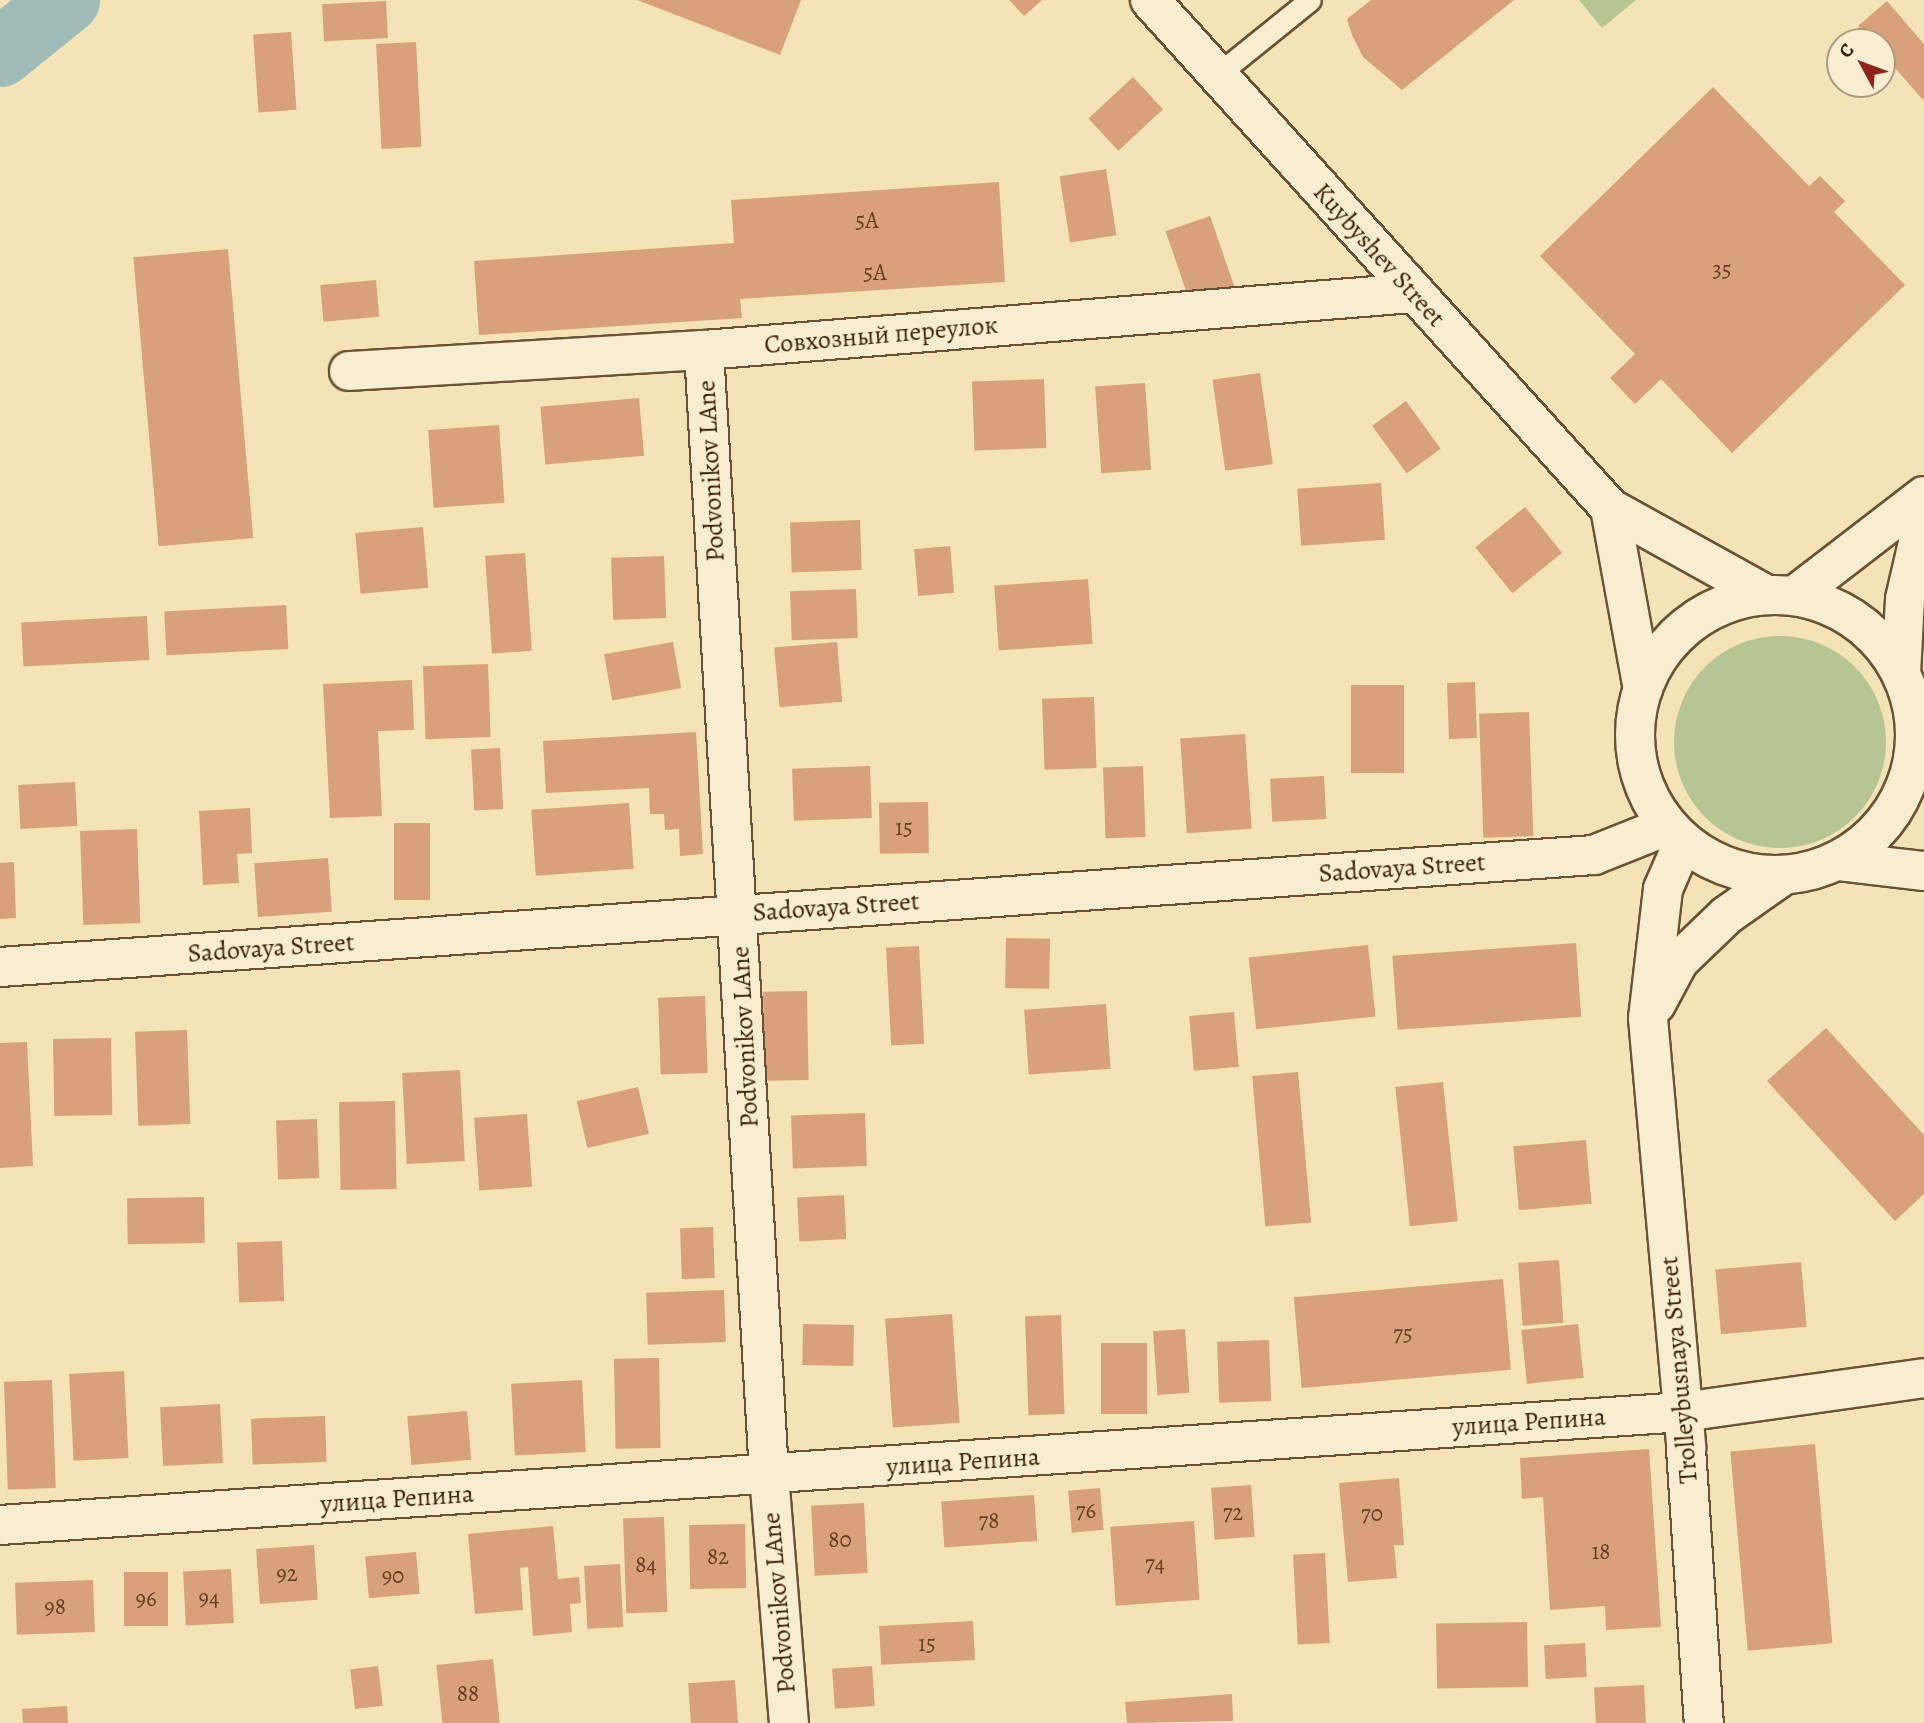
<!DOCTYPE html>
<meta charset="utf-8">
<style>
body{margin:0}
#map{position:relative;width:1924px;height:1723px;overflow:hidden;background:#f4e3b7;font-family:Alegreya,serif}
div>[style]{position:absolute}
.green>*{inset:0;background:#b6c593}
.round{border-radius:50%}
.river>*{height:68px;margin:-34px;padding:0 34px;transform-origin:34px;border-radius:34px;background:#9fbcb8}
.building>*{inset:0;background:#d8a17c;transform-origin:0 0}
.roads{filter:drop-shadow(2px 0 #6c5232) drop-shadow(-2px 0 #6c5232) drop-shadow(0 2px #6c5232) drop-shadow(0 -2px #6c5232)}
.lane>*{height:21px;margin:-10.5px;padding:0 10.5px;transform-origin:10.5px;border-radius:10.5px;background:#f8edd0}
.street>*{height:38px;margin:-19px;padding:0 19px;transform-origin:19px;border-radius:19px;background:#f8edd0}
.secondary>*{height:38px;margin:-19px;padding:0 19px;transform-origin:19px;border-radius:19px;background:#f8edd0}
.secondary>.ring{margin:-19px;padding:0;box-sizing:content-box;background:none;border:38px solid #f8edd0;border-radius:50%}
span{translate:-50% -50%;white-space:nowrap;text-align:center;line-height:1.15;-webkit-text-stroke:5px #f8edd0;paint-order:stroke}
.number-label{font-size:23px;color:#644123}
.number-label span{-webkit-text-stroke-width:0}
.street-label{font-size:26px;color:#3e2105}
.north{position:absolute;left:1826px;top:28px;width:70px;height:70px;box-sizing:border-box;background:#f8edd0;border:2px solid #ae9b7f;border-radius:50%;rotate:311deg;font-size:19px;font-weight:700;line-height:28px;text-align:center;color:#3e2105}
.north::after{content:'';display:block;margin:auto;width:24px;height:32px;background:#8f2418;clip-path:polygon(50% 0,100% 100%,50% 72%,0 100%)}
</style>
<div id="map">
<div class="green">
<div style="clip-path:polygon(1579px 0,1636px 0,1602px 28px)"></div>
<div class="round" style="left:1674px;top:636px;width:212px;height:212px"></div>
</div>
<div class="river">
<div style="left:0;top:53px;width:85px;rotate:-38.8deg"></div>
</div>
<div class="building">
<div style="clip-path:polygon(637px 0,801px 0,780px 55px)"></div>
<div style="clip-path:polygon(1009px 0,1042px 0,1024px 16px)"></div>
<div style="clip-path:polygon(1371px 0,1514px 0,1402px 90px,1363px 57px,1352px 35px,1347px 19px)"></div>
<div style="left:386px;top:1px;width:37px;height:64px;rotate:87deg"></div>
<div style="clip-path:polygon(1887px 1px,1924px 44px,1924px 101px,1882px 53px,1882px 42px,1872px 42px,1858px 26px)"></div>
<div style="left:291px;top:32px;width:78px;height:38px;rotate:86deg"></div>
<div style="left:416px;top:42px;width:105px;height:40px;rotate:87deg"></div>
<div style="left:1133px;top:77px;width:44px;height:61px;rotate:47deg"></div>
<div style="clip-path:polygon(1713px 87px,1809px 186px,1820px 176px,1845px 201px,1834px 212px,1905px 285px,1732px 453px,1661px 379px,1635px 404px,1610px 378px,1635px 354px,1540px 256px)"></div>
<div style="left:1106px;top:169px;width:67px;height:47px;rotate:81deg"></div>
<div style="clip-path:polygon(999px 182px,1005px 282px,740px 299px,742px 318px,479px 335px,474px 261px,734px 243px,731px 200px)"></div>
<div style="left:1210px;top:216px;width:76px;height:47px;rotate:71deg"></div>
<div style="left:228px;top:249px;width:290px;height:95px;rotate:85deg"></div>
<div style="left:376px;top:280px;width:37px;height:56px;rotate:85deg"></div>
<div style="left:1260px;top:373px;width:92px;height:48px;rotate:82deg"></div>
<div style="left:1044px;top:379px;width:69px;height:72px;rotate:88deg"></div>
<div style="left:1145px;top:383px;width:87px;height:50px;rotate:86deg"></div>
<div style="left:639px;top:398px;width:58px;height:99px;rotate:85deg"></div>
<div style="left:1406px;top:401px;width:59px;height:42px;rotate:54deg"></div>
<div style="left:499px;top:425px;width:78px;height:71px;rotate:86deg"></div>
<div style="left:1381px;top:483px;width:57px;height:84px;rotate:86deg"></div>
<div style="left:1525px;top:507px;width:59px;height:64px;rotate:51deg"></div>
<div style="left:860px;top:520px;width:50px;height:70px;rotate:88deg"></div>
<div style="left:423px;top:527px;width:61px;height:68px;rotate:85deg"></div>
<div style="left:950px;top:546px;width:47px;height:36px;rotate:85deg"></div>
<div style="left:525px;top:553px;width:98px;height:40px;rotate:86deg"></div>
<div style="left:664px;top:556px;width:62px;height:53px;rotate:88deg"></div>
<div style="left:1088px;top:579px;width:65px;height:94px;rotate:86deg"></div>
<div style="left:856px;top:589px;width:49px;height:66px;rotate:88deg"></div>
<div style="left:286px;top:605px;width:44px;height:122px;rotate:87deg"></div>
<div style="left:147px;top:616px;width:44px;height:126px;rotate:87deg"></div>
<div style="left:673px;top:642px;width:47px;height:70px;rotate:80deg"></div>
<div style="left:837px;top:642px;width:60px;height:63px;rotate:85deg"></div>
<div style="left:488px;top:664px;width:73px;height:65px;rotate:88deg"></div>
<div style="clip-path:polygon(412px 680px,414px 730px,378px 731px,382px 816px,330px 818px,323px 684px)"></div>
<div style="left:1475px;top:682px;width:56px;height:28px;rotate:88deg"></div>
<div style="left:1351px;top:685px;width:53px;height:88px"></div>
<div style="left:1094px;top:697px;width:71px;height:52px;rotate:88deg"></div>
<div style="left:1529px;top:712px;width:124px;height:50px;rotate:88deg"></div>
<div style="clip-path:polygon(696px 732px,703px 854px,680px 856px,679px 829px,665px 830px,664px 814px,650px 814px,649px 788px,546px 793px,543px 741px)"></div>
<div style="left:1245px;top:734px;width:95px;height:65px;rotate:86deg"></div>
<div style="left:500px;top:748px;width:61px;height:29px;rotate:87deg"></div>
<div style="left:870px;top:766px;width:52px;height:78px;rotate:88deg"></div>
<div style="left:1143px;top:766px;width:71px;height:40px;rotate:88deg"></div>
<div style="left:1324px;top:776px;width:43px;height:54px;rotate:87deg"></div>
<div style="left:75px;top:782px;width:44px;height:57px;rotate:87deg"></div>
<div style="left:928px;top:802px;width:51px;height:49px;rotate:89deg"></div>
<div style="left:629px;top:803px;width:66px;height:98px;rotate:86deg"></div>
<div style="clip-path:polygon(250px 808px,252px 853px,237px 854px,239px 883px,203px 885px,199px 811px)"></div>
<div style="left:394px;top:823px;width:36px;height:77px"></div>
<div style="left:137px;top:829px;width:94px;height:57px;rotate:88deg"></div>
<div style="left:328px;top:858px;width:54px;height:74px;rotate:86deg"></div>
<div style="clip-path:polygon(14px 862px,16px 918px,0 919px,0 863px)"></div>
<div style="left:1006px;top:938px;width:44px;height:50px;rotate:1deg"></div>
<div style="left:1576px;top:943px;width:74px;height:184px;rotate:86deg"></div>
<div style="left:1368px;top:945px;width:72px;height:120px;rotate:84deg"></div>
<div style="left:919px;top:946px;width:98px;height:33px;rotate:87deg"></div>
<div style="left:807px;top:991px;width:89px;height:44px;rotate:89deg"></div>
<div style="left:705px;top:996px;width:77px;height:47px;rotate:88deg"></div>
<div style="left:1106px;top:1004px;width:65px;height:82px;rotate:86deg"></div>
<div style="left:1234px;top:1012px;width:55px;height:45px;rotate:85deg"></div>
<div style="clip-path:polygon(1826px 1028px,1924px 1135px,1924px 1194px,1895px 1221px,1767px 1081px)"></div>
<div style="left:187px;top:1030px;width:94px;height:52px;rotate:88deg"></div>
<div style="left:111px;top:1038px;width:77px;height:58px;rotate:89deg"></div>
<div style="clip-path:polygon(27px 1042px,33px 1166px,0 1168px,0 1043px)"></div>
<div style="left:460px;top:1070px;width:91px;height:58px;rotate:87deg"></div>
<div style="left:1298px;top:1072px;width:151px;height:46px;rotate:85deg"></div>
<div style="left:1443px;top:1082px;width:140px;height:48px;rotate:84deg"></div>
<div style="left:638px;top:1087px;width:48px;height:63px;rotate:77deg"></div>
<div style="left:395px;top:1101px;width:88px;height:56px;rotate:89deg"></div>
<div style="left:865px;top:1113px;width:53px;height:74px;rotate:88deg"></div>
<div style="left:527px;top:1114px;width:73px;height:53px;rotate:86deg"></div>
<div style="left:317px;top:1119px;width:59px;height:41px;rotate:88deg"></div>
<div style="left:1586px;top:1140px;width:64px;height:73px;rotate:85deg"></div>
<div style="left:844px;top:1195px;width:44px;height:47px;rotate:87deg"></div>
<div style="left:204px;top:1197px;width:46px;height:77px;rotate:89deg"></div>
<div style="left:713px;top:1227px;width:51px;height:33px;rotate:88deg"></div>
<div style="left:282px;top:1241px;width:60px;height:45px;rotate:88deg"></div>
<div style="left:1559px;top:1260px;width:63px;height:41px;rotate:86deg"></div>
<div style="left:1801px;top:1262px;width:65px;height:86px;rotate:85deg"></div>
<div style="left:1503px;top:1279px;width:91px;height:210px;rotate:85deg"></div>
<div style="left:724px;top:1290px;width:52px;height:78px;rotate:88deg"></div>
<div style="left:952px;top:1314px;width:109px;height:67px;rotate:86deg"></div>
<div style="left:1061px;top:1315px;width:99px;height:36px;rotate:88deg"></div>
<div style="left:803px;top:1324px;width:51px;height:41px;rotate:1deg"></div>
<div style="left:1578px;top:1324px;width:54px;height:57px;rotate:84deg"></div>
<div style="left:1185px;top:1329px;width:64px;height:32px;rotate:86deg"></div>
<div style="left:1269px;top:1340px;width:61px;height:52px;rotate:88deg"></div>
<div style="left:1101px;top:1343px;width:46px;height:71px"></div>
<div style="left:659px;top:1358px;width:90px;height:45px;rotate:89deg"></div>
<div style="left:124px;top:1371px;width:87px;height:55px;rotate:87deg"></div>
<div style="left:52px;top:1380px;width:108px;height:48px;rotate:88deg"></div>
<div style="left:582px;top:1380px;width:72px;height:71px;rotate:87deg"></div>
<div style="left:220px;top:1404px;width:59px;height:60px;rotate:87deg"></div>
<div style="left:467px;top:1411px;width:49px;height:60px;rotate:85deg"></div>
<div style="left:325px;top:1416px;width:46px;height:74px;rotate:88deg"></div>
<div style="left:1815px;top:1444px;width:200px;height:85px;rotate:85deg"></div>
<div style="clip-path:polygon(1649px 1449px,1661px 1627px,1606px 1630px,1605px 1606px,1550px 1610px,1543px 1497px,1522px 1499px,1520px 1458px)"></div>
<div style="clip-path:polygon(1399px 1478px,1404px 1545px,1394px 1545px,1397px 1578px,1348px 1582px,1339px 1483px)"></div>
<div style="left:1251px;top:1485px;width:52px;height:40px;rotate:86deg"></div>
<div style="left:1100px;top:1488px;width:42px;height:32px;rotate:85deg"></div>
<div style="left:1034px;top:1495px;width:46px;height:93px;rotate:86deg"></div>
<div style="left:864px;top:1503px;width:70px;height:53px;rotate:87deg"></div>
<div style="left:664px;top:1517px;width:95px;height:41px;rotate:88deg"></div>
<div style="left:1194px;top:1521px;width:79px;height:84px;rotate:86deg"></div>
<div style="left:745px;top:1524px;width:64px;height:56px;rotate:89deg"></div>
<div style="clip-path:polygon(553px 1526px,558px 1579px,579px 1577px,581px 1603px,570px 1604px,572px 1632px,533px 1636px,528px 1567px,520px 1568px,523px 1610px,475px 1614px,468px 1534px)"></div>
<div style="left:314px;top:1545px;width:55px;height:58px;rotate:86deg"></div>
<div style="left:416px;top:1552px;width:42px;height:51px;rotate:85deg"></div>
<div style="left:1325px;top:1553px;width:90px;height:32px;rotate:87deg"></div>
<div style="left:620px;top:1564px;width:63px;height:36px;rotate:87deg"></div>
<div style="left:231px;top:1569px;width:54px;height:48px;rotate:87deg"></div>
<div style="left:168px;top:1572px;width:54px;height:44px;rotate:90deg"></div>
<div style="left:93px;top:1580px;width:52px;height:78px;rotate:88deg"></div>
<div style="left:973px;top:1621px;width:39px;height:94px;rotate:87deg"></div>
<div style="left:1527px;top:1622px;width:65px;height:91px;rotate:89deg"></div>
<div style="left:1585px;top:1643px;width:34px;height:41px;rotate:87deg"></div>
<div style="left:493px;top:1659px;width:64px;height:57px;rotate:84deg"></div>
<div style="left:378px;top:1666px;width:40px;height:28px;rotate:83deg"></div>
<div style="left:872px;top:1666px;width:40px;height:40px;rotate:86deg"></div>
<div style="left:735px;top:1680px;width:43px;height:47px;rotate:86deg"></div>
<div style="left:1644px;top:1685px;width:38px;height:50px;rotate:87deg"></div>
<div style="clip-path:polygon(1232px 1694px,1233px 1721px,1127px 1723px,1125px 1702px)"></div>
<div style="clip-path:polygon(67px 1706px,68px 1723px,23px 1723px,22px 1709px)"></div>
</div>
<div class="roads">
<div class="lane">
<div style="left:1217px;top:75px;width:119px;rotate:-38.9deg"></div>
</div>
<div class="street">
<div style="left:704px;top:350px;width:1127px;rotate:86.69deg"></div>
<div style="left:769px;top:1475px;width:249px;rotate:85.4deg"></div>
<div style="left:349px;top:371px;width:356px;rotate:-3.4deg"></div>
<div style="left:704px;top:350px;width:710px;rotate:-4.6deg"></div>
<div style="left:0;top:1525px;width:1687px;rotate:-3.84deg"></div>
<div style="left:1683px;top:1412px;width:243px;rotate:-8deg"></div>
</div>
<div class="secondary">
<div style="left:1150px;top:0;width:685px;rotate:47.84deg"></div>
<div style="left:1610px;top:508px;width:179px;rotate:29deg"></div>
<div style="left:1610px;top:508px;width:184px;rotate:79.7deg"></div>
<div class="ring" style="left:1635px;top:595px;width:242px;height:242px"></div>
<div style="left:1794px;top:596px;width:164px;rotate:-37.6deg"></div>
<div style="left:1901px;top:673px;width:74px;rotate:-86.9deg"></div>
<div style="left:1905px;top:599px;width:84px;rotate:-77deg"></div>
<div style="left:1683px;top:843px;width:50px;rotate:113.5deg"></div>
<div style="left:1663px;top:889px;width:130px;rotate:96.6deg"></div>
<div style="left:1648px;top:1018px;width:432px;rotate:84.9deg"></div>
<div style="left:1686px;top:1448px;width:276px;rotate:86.3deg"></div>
<div style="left:1837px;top:861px;width:88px;rotate:6.6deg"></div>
<div style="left:0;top:967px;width:1598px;rotate:-4.02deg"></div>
<div style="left:1594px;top:855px;width:79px;rotate:-21.7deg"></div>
<div style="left:1656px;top:1004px;width:49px;rotate:-61.9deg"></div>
<div style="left:1679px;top:961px;width:66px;rotate:-43.8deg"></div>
<div style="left:1727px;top:915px;width:70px;rotate:-35.1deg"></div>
</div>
</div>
<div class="number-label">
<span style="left:867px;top:221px">5А</span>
<span style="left:1722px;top:270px">35</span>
<span style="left:875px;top:273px">5А</span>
<span style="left:904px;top:828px">15</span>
<span style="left:1403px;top:1334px">75</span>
<span style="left:1086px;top:1511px">76</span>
<span style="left:1233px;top:1513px">72</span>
<span style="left:1372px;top:1514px">70</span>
<span style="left:989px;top:1521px">78</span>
<span style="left:840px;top:1540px">80</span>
<span style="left:1601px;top:1552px">18</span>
<span style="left:718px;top:1557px">82</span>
<span style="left:1155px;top:1564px">74</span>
<span style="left:646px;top:1565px">84</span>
<span style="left:287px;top:1574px">92</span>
<span style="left:393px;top:1576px">90</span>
<span style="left:209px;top:1598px">94</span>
<span style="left:146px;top:1599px">96</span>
<span style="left:55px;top:1607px">98</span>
<span style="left:927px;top:1644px">15</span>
<span style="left:468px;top:1694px">88</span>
</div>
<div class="street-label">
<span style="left:1379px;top:255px;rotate:48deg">Kuybyshev Street</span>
<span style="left:881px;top:335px;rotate:-5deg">Совхозный переулок</span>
<span style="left:711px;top:471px;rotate:-93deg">Podvonikov LAne</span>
<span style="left:1402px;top:868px;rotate:-4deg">Sadovaya Street</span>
<span style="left:836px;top:907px;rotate:-4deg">Sadovaya Street</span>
<span style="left:271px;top:948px;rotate:-4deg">Sadovaya Street</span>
<span style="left:745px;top:1037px;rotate:-93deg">Podvonikov LAne</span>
<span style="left:1679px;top:1370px;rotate:-95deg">Trolleybusnaya Street</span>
<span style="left:1529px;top:1422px;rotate:-4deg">улица Репина</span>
<span style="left:963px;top:1462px;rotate:-4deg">улица Репина</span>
<span style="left:397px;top:1499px;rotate:-4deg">улица Репина</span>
<span style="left:779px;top:1603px;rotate:-95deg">Podvonikov LAne</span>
</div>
<div class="north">С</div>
</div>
